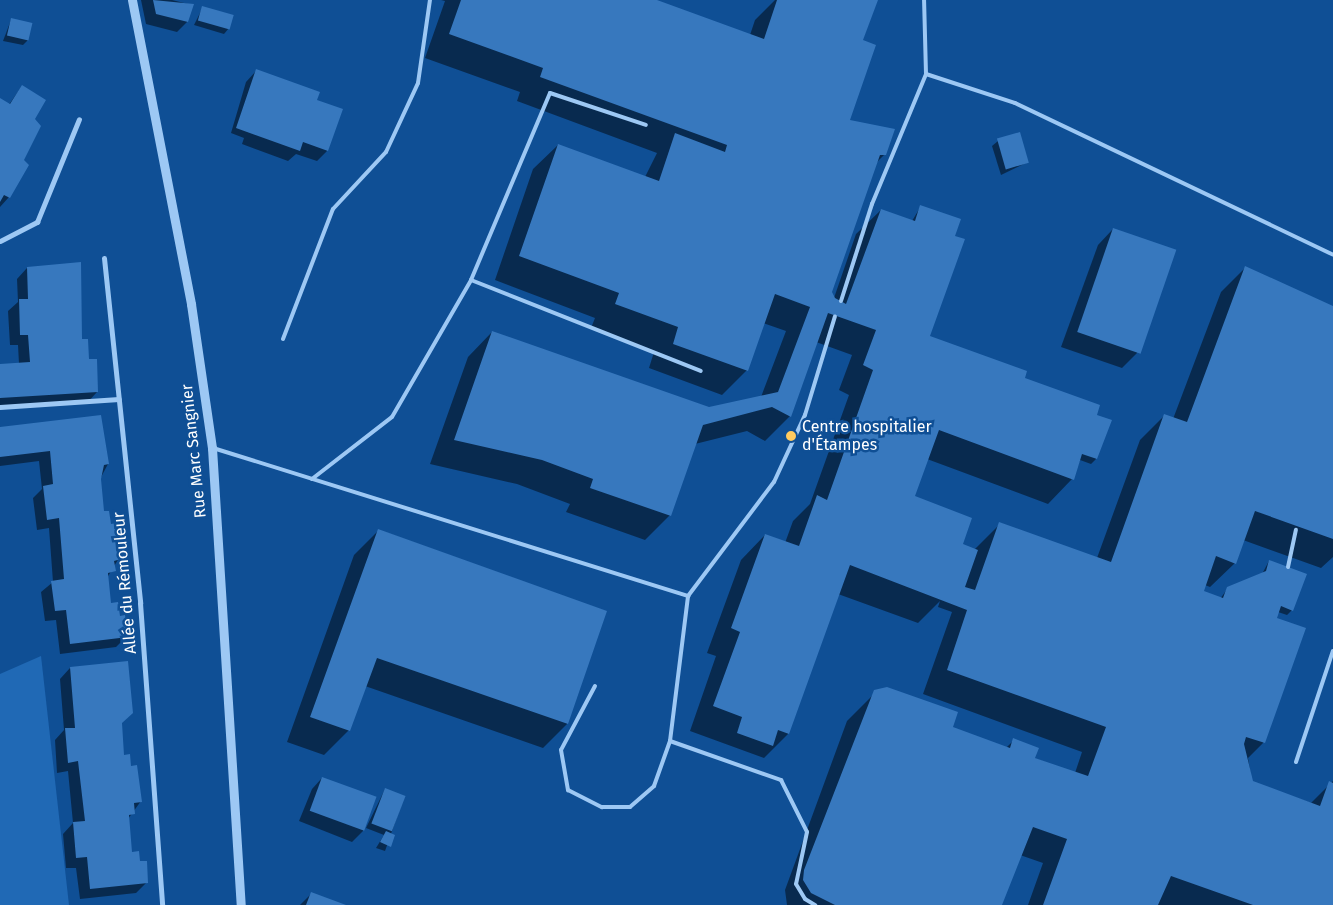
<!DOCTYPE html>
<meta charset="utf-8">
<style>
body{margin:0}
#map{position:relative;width:1333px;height:905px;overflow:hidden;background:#0f4f95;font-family:"Fira Sans",sans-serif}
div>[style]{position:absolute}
.green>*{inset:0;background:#2069b5}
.shadow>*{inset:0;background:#0007}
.building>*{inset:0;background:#3778be;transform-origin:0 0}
.service>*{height:4px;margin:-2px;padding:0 2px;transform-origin:2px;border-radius:2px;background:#9dc8f4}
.minor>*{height:5px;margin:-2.5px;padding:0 2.5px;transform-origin:2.5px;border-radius:2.5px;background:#9dc8f4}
.tertiary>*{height:9px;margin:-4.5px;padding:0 4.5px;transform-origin:4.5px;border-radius:4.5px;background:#9dc8f4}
.dots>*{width:14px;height:14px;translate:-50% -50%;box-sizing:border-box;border:2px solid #0f4f95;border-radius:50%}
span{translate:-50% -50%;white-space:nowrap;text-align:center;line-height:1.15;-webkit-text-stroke:5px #0f4f95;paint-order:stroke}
.poi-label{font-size:16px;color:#fff}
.left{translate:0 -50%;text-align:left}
.street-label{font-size:16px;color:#fff}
</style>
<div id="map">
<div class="green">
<div style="clip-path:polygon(41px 656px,69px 905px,0 905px,0 674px)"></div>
</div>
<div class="shadow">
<div style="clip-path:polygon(141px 0,172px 0,192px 5px,187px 22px,177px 32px,146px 24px)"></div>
<div style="clip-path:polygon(441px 0,653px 0,750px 35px,755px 20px,775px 0,877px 0,862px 41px,848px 120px,884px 155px,876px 163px,831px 292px,834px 298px,856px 234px,881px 210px,912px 221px,921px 206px,928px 336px,1023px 378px,1094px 420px,1096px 459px,1091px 464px,1080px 460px,1072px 479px,1048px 504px,927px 459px,913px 497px,961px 545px,974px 550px,1000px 524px,1097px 558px,1140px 440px,1164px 416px,1173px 419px,1221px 292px,1245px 268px,1333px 308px,1333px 557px,1321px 568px,1243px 540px,1235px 563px,1210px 587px,1205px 585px,1202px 592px,1220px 599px,1228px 588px,1262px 574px,1269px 561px,1292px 610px,1287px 615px,1278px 612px,1275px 619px,1304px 629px,1263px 743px,1248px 758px,1252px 782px,1311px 803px,1333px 781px,1333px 905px,1028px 905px,1043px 863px,1020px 855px,1001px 905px,787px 905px,785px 890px,847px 721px,879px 689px,952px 728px,1006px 748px,1014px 740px,1034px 758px,1075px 773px,1082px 752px,923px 694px,952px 612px,938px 607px,940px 601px,918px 623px,838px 594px,788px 734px,764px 758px,690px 731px,716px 656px,707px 653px,741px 560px,765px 535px,785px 543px,793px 521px,810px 504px,849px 395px,839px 390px,852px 355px,816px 342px,790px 416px,765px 441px,747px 431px,695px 444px,670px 515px,645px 540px,566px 512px,570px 504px,517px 484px,430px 464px,468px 357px,492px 332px,709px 408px,761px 397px,786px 331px,763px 323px,747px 370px,722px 395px,649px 368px,654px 352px,591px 328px,595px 318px,495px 280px,533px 169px,558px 145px,645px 177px,657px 153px,517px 101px,520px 92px,425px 58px,445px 1px)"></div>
<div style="clip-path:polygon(203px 7px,229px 28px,224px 34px,194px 25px)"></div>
<div style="clip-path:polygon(11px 20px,28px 40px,23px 45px,3px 41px)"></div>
<div style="clip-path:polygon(256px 71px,316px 101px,327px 151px,317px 161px,296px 154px,288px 161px,242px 144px,244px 138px,231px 133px,246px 82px)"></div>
<div style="clip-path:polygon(22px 86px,34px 118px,9px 197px,0 207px,0 100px,8px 106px)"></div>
<div style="clip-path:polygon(998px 141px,1028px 162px,1001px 175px,992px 146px)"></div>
<div style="clip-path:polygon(1113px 229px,1137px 353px,1122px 368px,1061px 347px,1098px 245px)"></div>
<div style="clip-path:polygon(27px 268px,81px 340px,97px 392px,87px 403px,0 408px,0 365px,19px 364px,18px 345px,10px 345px,8px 311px,18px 302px,17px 279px)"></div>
<div style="clip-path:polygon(0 428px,108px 464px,100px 479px,103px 512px,119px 558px,107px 578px,110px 604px,126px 637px,116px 647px,60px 654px,56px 620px,45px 621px,41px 592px,53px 582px,49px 528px,37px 530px,33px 498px,42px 489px,39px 461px,0 466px)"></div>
<div style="clip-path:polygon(379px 530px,605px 611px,567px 724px,543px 748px,365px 686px,349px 730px,324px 755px,287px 742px,354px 555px)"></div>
<div style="clip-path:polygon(70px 668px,121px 724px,123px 757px,141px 801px,128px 819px,131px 853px,147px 882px,136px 893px,80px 899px,76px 868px,66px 868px,63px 834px,73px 823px,68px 771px,57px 773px,55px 740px,64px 730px,60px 679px)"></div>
<div style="clip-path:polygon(322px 778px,374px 798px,363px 831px,352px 842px,299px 821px,312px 789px)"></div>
<div style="clip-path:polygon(385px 789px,404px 797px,385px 851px,376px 848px,384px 835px,366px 828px)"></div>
<div style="clip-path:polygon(311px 894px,343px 905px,300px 905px)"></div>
</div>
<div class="building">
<div style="clip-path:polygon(153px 0,194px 4px,188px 22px,156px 14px)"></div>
<div style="clip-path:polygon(461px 0,657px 0,764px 39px,777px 0,878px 0,863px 40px,876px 45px,850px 120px,895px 129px,886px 155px,880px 155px,832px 292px,835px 298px,846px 304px,881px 209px,915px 221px,920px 205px,961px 219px,955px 236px,965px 239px,930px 336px,1027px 371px,1025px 378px,1100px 405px,1097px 415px,1112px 420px,1097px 459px,1082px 454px,1074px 480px,939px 430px,915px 496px,972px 518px,963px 544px,978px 550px,965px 587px,975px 590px,999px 522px,1111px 562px,1164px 414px,1187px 422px,1245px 266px,1333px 306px,1333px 539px,1255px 511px,1236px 564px,1216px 556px,1204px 591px,1223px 598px,1227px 587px,1266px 571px,1269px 560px,1307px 574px,1293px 611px,1281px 606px,1277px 618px,1306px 628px,1265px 743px,1246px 737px,1244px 744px,1253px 781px,1320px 806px,1329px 781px,1333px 783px,1333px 905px,1253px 905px,1171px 876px,1158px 905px,1043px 905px,1067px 839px,1033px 827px,1002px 905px,835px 905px,811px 893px,803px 880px,804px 870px,874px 690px,887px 687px,958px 712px,953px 727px,1010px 748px,1013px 738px,1039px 748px,1035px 758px,1088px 776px,1106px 727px,947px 670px,967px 610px,850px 565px,789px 734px,778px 730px,773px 746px,737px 733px,742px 717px,713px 706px,740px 632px,731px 628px,765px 534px,799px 546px,817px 495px,827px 500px,873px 370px,863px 365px,876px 330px,828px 313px,791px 417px,772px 407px,703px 425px,671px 516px,590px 488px,593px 479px,542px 460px,454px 440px,492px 331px,709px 407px,778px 392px,810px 307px,775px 294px,748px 371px,673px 344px,678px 327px,615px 304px,619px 293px,519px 256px,558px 144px,659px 181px,675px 133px,725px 152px,727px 145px,540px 77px,543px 68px,449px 34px)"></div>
<div style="left:202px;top:6px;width:33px;height:15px;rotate:16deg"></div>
<div style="left:11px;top:18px;width:22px;height:18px;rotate:13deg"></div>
<div style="clip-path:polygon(256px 69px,320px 92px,317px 100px,343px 109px,328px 151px,303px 142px,300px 151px,236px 128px)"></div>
<div style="clip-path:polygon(22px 85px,46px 100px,35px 119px,41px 126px,24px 160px,29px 165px,10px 198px,4px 195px,0 202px,0 98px,10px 104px)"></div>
<div style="left:1020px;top:132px;width:32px;height:24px;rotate:74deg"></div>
<div style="left:1113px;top:228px;width:67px;height:110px;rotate:19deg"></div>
<div style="clip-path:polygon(81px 262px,82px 339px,88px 339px,89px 359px,97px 359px,98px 392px,0 398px,0 364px,30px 362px,28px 335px,20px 335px,19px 299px,28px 299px,27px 267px)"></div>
<div style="clip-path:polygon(101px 415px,109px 464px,104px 465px,101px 479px,104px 511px,109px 511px,111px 524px,117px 523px,121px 559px,114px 561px,116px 571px,108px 573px,111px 603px,118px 602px,120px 616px,125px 615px,128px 637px,70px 644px,66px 610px,55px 611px,51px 581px,64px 579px,59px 518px,47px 520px,43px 486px,53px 484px,50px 451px,0 457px,0 427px)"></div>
<div style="clip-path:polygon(378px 529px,607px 611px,568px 724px,377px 658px,350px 731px,310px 717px)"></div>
<div style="clip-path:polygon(128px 661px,133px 713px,122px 723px,124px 755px,130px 754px,131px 766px,137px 765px,142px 802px,134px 803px,135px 814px,129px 815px,132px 852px,139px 851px,140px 861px,147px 861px,148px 883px,90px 889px,87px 857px,76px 858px,73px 822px,85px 821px,78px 761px,68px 763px,65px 728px,75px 728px,70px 667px)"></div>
<div style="left:322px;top:777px;width:58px;height:36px;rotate:20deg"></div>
<div style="left:385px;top:788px;width:22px;height:38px;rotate:21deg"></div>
<div style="clip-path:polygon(386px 831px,395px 835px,391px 847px,380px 842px)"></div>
<div style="clip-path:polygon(311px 892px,346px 905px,306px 905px)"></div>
</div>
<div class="service">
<div style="left:926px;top:74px;width:94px;rotate:18deg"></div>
<div style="left:1015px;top:103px;width:352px;rotate:25.5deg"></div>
<div style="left:471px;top:280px;width:203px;rotate:-67.1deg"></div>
<div style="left:550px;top:93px;width:101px;rotate:18.4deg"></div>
<div style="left:841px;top:301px;width:102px;rotate:-72.3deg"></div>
<div style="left:872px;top:204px;width:141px;rotate:-67.4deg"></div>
<div style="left:926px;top:74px;width:74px;rotate:-91.5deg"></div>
<div style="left:283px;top:339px;width:139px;rotate:-69deg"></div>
<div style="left:333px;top:209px;width:78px;rotate:-47.1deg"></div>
<div style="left:386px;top:152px;width:76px;rotate:-65.1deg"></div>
<div style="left:418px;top:83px;width:84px;rotate:-81.8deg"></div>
<div style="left:213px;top:448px;width:498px;rotate:17.3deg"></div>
<div style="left:312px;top:479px;width:101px;rotate:-37.8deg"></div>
<div style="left:392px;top:417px;width:158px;rotate:-60deg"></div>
<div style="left:471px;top:280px;width:247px;rotate:21.6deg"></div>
<div style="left:1288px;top:567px;width:38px;rotate:-78deg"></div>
<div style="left:595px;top:686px;width:72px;rotate:118deg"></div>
<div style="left:561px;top:750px;width:41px;rotate:80.1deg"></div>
<div style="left:568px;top:790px;width:38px;rotate:27deg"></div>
<div style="left:602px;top:807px;width:28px"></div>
<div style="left:630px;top:807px;width:32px;rotate:-41deg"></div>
<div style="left:654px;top:786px;width:48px;rotate:-70.4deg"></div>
<div style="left:670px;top:741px;width:146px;rotate:-82.9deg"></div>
<div style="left:688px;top:596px;width:143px;rotate:-53deg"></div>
<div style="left:774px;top:482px;width:74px;rotate:-65.2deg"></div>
<div style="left:805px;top:415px;width:103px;rotate:-73.1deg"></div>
<div style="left:670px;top:741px;width:118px;rotate:19.4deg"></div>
<div style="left:781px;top:780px;width:58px;rotate:63.4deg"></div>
<div style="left:807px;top:832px;width:53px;rotate:101.9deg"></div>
<div style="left:796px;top:884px;width:17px;rotate:59deg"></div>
<div style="left:805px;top:899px;width:12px;rotate:31deg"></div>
<div style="left:1296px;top:762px;width:117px;rotate:-71.6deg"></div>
</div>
<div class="minor">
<div style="left:0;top:241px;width:42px;rotate:-27.2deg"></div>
<div style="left:37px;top:222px;width:111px;rotate:-67.8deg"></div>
<div style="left:104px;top:258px;width:347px;rotate:84deg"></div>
<div style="left:140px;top:603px;width:303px;rotate:85.8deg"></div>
<div style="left:0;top:407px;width:119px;rotate:-3.8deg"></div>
</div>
<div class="tertiary">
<div style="left:132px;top:0;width:310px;rotate:79deg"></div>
<div style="left:191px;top:304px;width:146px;rotate:81.7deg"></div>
<div style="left:212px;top:448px;width:458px;rotate:86.4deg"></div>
</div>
<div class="dots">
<div style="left:791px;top:436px;background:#ffcb60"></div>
</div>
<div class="poi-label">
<span class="left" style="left:802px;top:436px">Centre hospitalier<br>d'Étampes</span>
</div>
<div class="street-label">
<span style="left:194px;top:451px;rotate:-96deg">Rue Marc Sangnier</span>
<span style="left:125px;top:583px;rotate:-95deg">Allée du Rémouleur</span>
</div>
</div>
